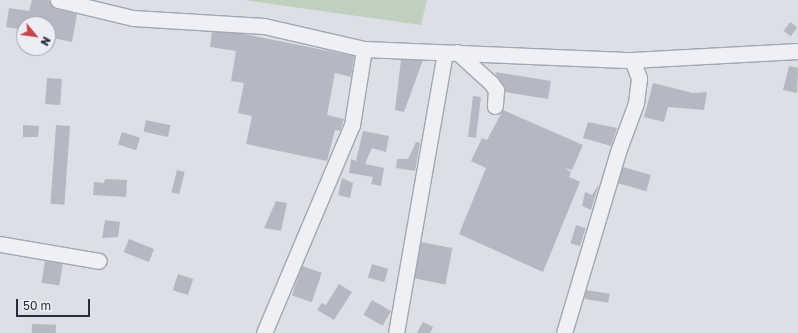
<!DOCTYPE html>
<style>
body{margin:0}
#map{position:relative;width:798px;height:333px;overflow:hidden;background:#dddfe6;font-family:"Golos Text",sans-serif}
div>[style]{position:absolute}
.green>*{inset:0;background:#c1d0be}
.building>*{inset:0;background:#b4b8c3;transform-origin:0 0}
.roads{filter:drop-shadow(1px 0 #a3a6b0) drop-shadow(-1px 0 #a3a6b0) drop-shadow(0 1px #a3a6b0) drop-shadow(0 -1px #a3a6b0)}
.minor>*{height:15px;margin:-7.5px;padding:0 7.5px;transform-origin:7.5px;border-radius:7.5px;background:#eff0f5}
span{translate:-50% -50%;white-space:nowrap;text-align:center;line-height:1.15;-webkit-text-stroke:3px #eceef4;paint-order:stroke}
.north{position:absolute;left:16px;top:16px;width:40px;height:40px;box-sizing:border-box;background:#eceef4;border:1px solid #9da1aa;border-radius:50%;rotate:119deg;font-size:11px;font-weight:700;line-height:16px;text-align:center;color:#272d3c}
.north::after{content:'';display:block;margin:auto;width:14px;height:18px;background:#c8454d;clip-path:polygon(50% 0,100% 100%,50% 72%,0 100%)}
.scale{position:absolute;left:16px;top:299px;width:74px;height:18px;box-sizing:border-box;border:2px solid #272d3c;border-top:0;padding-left:5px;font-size:12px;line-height:14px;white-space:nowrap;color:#272d3c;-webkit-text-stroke:3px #eceef4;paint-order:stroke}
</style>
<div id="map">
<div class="green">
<div style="clip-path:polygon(244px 0,427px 0,421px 25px)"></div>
</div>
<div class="building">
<div style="clip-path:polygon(32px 0,49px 0,56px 9px,77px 14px,72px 42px,48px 37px,48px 24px,24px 24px,24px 30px,6px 27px,9px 8px,29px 11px)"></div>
<div style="left:790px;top:22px;width:9px;height:11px;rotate:36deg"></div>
<div style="clip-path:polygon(212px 32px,239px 33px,354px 56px,351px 77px,335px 73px,327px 115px,344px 119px,340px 131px,335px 130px,327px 161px,246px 144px,252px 116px,238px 113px,244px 83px,231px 81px,236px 51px,210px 47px)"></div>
<div style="clip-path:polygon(401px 60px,423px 60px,404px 112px,395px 110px)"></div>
<div style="clip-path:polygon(789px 66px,798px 68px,797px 93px,783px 90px)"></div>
<div style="clip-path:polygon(495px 72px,551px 81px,548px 99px,505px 92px)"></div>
<div style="left:47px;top:78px;width:15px;height:26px;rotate:4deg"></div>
<div style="clip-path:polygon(653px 83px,693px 93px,707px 92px,704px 110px,668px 107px,664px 122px,644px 117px)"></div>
<div style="left:473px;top:96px;width:8px;height:41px;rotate:7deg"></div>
<div style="clip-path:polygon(503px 110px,583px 145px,572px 170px,565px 168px,571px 172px,569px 177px,580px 182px,543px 272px,459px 234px,486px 168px,471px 161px,482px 138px,487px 140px)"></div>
<div style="left:146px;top:120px;width:25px;height:12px;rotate:12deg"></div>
<div style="clip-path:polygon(588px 122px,617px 128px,611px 146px,583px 138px)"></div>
<div style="clip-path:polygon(23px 125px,39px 126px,38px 137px,23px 137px)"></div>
<div style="left:56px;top:125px;width:14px;height:79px;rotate:4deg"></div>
<div style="clip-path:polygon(363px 131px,389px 136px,386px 152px,372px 148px,365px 164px,384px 168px,381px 186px,371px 184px,373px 177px,349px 173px,351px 159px,356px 161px)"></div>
<div style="left:122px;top:132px;width:19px;height:13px;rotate:18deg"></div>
<div style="clip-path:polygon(416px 142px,420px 143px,415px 171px,396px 168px,397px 159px,408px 159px)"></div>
<div style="left:623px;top:167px;width:29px;height:17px;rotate:16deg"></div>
<div style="left:177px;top:170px;width:8px;height:23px;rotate:14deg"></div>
<div style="clip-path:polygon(342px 178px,353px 183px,350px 198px,338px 195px)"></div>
<div style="clip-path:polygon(105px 179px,127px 180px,126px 197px,93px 195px,94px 182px,104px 183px)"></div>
<div style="clip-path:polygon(599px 184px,591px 210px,582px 206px,585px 192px,592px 195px)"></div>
<div style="clip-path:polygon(276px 201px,287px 203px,281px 231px,264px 228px)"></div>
<div style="clip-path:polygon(105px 220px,120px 222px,118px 237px,102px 238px)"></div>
<div style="left:576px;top:225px;width:10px;height:19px;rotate:17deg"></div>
<div style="left:129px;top:239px;width:27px;height:14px;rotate:22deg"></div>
<div style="left:421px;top:242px;width:32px;height:37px;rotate:11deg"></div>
<div style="left:45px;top:261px;width:18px;height:22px;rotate:9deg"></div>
<div style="left:372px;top:264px;width:17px;height:14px;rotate:17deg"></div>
<div style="left:302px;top:266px;width:21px;height:31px;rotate:19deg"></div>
<div style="left:178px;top:274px;width:16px;height:17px;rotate:18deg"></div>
<div style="clip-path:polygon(339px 284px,352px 292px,334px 320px,317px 310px,322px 303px,326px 305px)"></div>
<div style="left:586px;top:290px;width:24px;height:9px;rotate:9deg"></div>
<div style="left:372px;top:300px;width:22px;height:17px;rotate:30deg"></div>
<div style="clip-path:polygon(423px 322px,433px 327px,430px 333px,417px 333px)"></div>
<div style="left:32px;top:324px;width:24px;height:9px;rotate:2deg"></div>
</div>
<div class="roads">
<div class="minor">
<div style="left:58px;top:0;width:77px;rotate:13.5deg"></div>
<div style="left:133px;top:18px;width:131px;rotate:3.5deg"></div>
<div style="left:264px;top:26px;width:103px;rotate:13deg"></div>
<div style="left:364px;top:49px;width:268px;rotate:2.4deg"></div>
<div style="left:632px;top:60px;width:166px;rotate:-3.1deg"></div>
<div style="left:457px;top:52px;width:46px;rotate:42.4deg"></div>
<div style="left:491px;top:83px;width:9px;rotate:54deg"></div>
<div style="left:496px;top:90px;width:16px;rotate:94deg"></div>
<div style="left:0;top:244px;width:100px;rotate:9.7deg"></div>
<div style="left:264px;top:333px;width:226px;rotate:-67.1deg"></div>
<div style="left:352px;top:125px;width:77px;rotate:-81deg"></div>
<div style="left:396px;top:333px;width:284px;rotate:-80.1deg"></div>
<div style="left:564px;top:333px;width:192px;rotate:-73.4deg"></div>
<div style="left:619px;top:149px;width:49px;rotate:-69.7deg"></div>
<div style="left:636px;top:103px;width:25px;rotate:-83deg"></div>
<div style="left:639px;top:78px;width:19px;rotate:-111deg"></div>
</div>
</div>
<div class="north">N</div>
<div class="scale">50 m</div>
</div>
